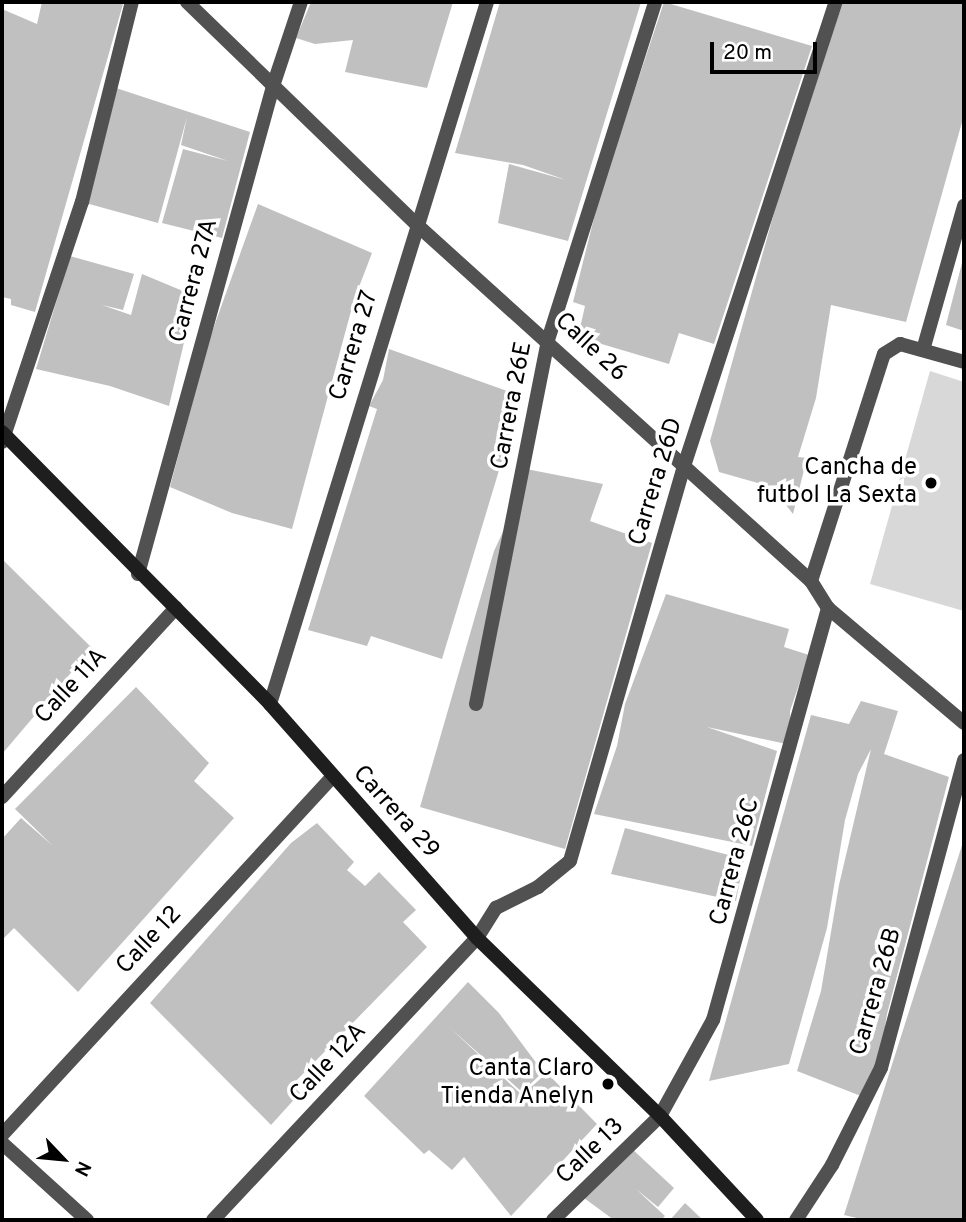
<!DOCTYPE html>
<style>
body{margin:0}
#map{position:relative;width:966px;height:1222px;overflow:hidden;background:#fff;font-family:Overpass,sans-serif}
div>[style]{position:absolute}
.green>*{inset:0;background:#d8d8d8}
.building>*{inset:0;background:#c0c0c0}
.street>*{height:14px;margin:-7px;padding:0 7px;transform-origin:7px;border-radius:7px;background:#515151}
.secondary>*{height:14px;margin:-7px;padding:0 7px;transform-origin:7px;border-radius:7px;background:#1e1e1e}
.dots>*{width:19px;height:19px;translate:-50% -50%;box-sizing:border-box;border:4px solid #fff;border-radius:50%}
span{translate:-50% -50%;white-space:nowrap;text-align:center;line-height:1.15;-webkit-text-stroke:7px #fff;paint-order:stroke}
.street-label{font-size:24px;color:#000}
.poi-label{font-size:24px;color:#000}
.right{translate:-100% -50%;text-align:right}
.frame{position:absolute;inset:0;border:4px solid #000;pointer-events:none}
.north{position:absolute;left:28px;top:1124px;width:70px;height:70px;-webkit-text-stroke:5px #fff;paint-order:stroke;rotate:116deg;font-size:19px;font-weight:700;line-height:28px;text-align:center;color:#000}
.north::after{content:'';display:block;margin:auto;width:24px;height:32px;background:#000;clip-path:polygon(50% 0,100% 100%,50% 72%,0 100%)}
.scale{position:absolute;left:710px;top:42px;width:107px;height:32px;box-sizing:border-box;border:4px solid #000;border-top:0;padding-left:9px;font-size:21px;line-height:24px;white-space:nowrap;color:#000;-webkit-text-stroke:5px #fff;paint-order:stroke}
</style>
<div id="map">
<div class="green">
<div style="clip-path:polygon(930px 371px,964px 382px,964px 611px,870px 584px)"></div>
</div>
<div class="building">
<div style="clip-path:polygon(42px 2px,123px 4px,35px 312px,11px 305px,11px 299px,2px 297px,2px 9px,37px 24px)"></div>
<div style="clip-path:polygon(311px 2px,453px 2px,427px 88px,345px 72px,353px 40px,315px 44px,296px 38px)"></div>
<div style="clip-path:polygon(500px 2px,641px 2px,568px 241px,498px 223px,509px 164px,566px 180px,523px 165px,455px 153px)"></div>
<div style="clip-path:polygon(664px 2px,812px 46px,714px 344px,679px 333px,669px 364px,578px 337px,585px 306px,573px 302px,600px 194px)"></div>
<div style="clip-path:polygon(843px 2px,964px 2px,964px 115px,906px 322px,831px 305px,816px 398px,798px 457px,807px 458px,793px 514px,772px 487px,719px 472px,710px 441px,787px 167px)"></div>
<div style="clip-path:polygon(116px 88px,250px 132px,222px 238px,162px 223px,183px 149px,228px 161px,181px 145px,187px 117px,158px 223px,82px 202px)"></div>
<div style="clip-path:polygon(258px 204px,372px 253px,354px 300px,292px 529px,232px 513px,170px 487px,207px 346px)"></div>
<div style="clip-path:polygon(964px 255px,964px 331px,946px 325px)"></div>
<div style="clip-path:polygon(70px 256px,134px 274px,123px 310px,102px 305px,131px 315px,142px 274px,195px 296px,169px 406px,110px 386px,36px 369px)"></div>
<div style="clip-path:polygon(389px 349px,510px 392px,499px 430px,510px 434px,442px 659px,371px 636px,367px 646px,308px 630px,377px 409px,369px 406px,383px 380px)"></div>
<div style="clip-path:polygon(521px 468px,603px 484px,590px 521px,652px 543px,565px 849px,420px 807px,494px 551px,513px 510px)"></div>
<div style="clip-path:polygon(2px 559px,92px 648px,2px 754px)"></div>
<div style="clip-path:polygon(666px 594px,789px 629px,784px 647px,809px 655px,790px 711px,791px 745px,707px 727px,777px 751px,752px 846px,594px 814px,617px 746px,625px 704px)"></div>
<div style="clip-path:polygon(136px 687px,209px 763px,194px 781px,234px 818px,78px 992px,14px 928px,2px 940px,2px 839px,21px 818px,53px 846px,15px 809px)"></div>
<div style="clip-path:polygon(861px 701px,898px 711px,884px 754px,949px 777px,887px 1014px,878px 1074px,866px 1098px,797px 1071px,821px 991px,839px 885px,871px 749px,858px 774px,845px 820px,827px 928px,789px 1064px,709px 1081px,811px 715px,849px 724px)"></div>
<div style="clip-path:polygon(317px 823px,354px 862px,347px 870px,365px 886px,379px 872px,416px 910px,403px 922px,427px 947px,292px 1085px,300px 1093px,271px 1125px,150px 1003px,291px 843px)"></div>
<div style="clip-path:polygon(625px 828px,744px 859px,736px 901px,611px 874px)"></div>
<div style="clip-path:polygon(964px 839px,964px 1220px,865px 1220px,844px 1215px)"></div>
<div style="clip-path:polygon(468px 982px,499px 1013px,543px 1072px,522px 1092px,449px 1027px,522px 1095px,547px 1073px,597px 1124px,511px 1216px,464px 1157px,452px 1170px,429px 1150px,424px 1154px,364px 1096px)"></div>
<div style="clip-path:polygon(631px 1148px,674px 1188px,658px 1207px,636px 1189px,665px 1216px,661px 1220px,614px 1220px,584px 1198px)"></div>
<div style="clip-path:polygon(685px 1203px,703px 1220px,670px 1220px)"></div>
</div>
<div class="street">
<div style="left:187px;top:2px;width:319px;rotate:44.1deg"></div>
<div style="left:416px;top:224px;width:532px;rotate:42.11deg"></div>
<div style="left:811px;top:581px;width:32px;rotate:58deg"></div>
<div style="left:828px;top:608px;width:178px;rotate:40.2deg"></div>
<div style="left:923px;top:350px;width:150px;rotate:-74.1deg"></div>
<div style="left:2px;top:442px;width:253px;rotate:-71.6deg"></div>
<div style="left:82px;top:202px;width:206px;rotate:-76deg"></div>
<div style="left:138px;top:574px;width:509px;rotate:-74.52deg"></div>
<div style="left:274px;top:83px;width:85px;rotate:-71.6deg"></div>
<div style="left:811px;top:581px;width:238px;rotate:-72.2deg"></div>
<div style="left:884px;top:354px;width:19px;rotate:-32deg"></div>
<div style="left:900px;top:344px;width:66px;rotate:15.7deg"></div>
<div style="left:270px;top:704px;width:735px;rotate:-72.82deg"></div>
<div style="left:476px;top:704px;width:371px;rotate:-78.8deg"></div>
<div style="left:548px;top:340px;width:355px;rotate:-72.4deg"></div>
<div style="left:2px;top:797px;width:257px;rotate:-47.4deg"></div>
<div style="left:2px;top:1135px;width:487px;rotate:-47.3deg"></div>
<div style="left:2px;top:1143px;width:115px;rotate:42.2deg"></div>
<div style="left:213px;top:1220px;width:386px;rotate:-46.9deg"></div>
<div style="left:477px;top:938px;width:36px;rotate:-58deg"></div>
<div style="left:496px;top:908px;width:47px;rotate:-26.6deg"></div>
<div style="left:538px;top:887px;width:41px;rotate:-39.1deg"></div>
<div style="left:570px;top:861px;width:411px;rotate:-73.9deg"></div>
<div style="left:684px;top:466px;width:488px;rotate:-71.9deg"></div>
<div style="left:553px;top:1220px;width:149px;rotate:-44.2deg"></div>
<div style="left:660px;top:1116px;width:110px;rotate:-61.1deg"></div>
<div style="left:713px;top:1020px;width:428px;rotate:-74.4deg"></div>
<div style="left:796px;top:1220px;width:66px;rotate:-56.8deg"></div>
<div style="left:832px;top:1165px;width:109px;rotate:-63.2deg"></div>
<div style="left:881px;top:1068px;width:319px;rotate:-74.9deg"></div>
</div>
<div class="secondary">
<div style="left:2px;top:432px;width:382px;rotate:45.4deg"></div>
<div style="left:270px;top:704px;width:312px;rotate:48.5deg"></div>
<div style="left:477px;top:938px;width:255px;rotate:44.2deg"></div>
<div style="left:660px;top:1116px;width:142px;rotate:47deg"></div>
</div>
<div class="dots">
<div style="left:931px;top:483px;background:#000"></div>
<div style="left:608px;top:1084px;background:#000"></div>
</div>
<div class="street-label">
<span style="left:195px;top:281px;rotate:-75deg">Carrera 27A</span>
<span style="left:355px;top:346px;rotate:-73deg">Carrera 27</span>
<span style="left:590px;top:348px;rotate:43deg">Calle 26</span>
<span style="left:513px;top:406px;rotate:-79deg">Carrera 26E</span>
<span style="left:657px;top:482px;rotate:-73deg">Carrera 26D</span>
<span style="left:72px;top:687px;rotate:-47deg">Calle 11A</span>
<span style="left:395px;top:813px;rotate:48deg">Carrera 29</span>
<span style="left:736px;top:862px;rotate:-75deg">Carrera 26C</span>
<span style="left:150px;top:941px;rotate:-47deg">Calle 12</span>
<span style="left:877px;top:992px;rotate:-74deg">Carrera 26B</span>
<span style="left:329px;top:1064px;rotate:-47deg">Calle 12A</span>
<span style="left:591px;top:1152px;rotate:-44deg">Calle 13</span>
</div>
<div class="poi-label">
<span class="right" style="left:917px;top:483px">Cancha de<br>futbol La Sexta</span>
<span class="right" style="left:594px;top:1084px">Canta Claro<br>Tienda Anelyn</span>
</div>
<div class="frame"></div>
<div class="north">N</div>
<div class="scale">20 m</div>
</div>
